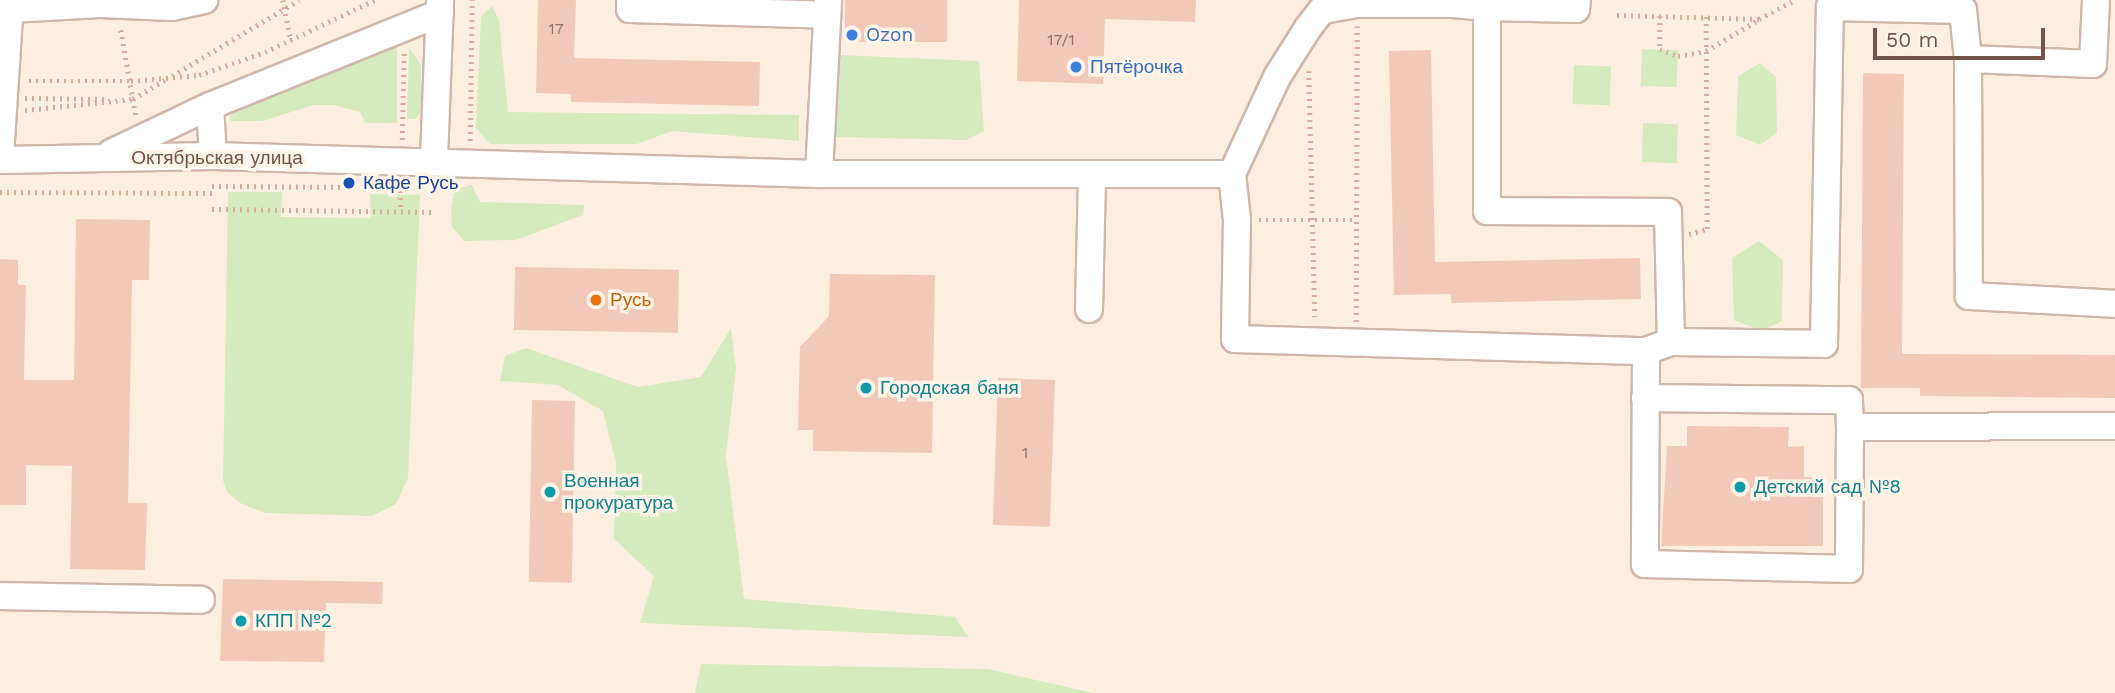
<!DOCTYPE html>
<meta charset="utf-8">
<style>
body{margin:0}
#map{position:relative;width:2115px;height:693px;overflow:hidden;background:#fcefe2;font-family:"Work Sans",sans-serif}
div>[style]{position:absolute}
.green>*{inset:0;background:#d6eac0;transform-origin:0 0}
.building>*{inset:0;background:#f2c9b9;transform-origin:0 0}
.path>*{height:4.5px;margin-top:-2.25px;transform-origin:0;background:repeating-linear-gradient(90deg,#d7ad9c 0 2px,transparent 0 7px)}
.roads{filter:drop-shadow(2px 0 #d0b7ac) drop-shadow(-2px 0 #d0b7ac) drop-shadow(0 2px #d0b7ac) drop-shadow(0 -2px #d0b7ac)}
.minor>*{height:26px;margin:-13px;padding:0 13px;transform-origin:13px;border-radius:13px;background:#fff}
.dots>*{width:19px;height:19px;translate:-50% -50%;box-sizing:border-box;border:4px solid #fff4e8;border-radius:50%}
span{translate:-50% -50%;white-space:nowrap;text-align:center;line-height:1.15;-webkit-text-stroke:7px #fff4e8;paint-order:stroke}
.number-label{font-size:16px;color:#947064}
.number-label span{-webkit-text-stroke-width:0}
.shop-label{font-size:19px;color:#366cbe}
.left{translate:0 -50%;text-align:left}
.street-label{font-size:19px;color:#745348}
.transit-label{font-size:19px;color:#164399}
.food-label{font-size:19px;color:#c56008}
.culture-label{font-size:19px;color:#0d838f}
.scale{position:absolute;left:1873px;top:28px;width:172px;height:32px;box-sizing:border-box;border:4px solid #745348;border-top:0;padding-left:9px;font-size:21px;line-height:24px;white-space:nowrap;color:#745348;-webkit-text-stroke:5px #fff4e8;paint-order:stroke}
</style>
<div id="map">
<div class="green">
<div style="clip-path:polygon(492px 6px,499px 20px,508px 112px,799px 115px,799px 141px,672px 131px,637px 144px,490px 144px,476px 128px,481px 17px)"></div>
<div style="clip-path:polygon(397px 46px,397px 123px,365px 123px,360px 112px,334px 105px,313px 105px,263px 121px,231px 121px,230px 114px,241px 108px)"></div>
<div style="clip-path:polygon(409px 47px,421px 65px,422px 107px,416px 119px,407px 119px)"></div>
<div style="left:1642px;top:49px;width:36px;height:37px;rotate:2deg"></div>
<div style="clip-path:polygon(840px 55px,979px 61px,984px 131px,966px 140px,836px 137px)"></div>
<div style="clip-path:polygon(1760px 63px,1776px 77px,1777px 133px,1760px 145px,1736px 135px,1738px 76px)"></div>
<div style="left:1574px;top:65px;width:37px;height:39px;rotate:2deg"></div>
<div style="left:1643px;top:123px;width:35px;height:39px;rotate:2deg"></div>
<div style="clip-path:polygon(472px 185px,480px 202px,584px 205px,583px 215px,516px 240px,464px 241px,452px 227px,451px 209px,455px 189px)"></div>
<div style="clip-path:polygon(228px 192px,282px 192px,281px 217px,371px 218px,370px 194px,420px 195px,408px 478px,396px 504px,372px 516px,266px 513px,240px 503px,227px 492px,223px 480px)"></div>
<div style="clip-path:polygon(1759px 241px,1783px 260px,1782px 321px,1762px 331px,1734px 320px,1732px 258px)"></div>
<div style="clip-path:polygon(731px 328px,736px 368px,726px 456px,744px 599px,955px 617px,968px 637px,640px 623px,654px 576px,614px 539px,616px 463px,603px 411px,558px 385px,500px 381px,505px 356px,526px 348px,638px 387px,701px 377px)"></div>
<div style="clip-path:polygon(701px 664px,988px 669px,1093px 693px,695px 693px)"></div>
</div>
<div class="building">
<div style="clip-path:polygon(538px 0,576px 0,574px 58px,760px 62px,759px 106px,571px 102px,571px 94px,536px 93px)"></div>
<div style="left:845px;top:0;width:102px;height:42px"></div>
<div style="clip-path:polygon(1019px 0,1196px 0,1195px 22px,1105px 19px,1103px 84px,1017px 81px)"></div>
<div style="clip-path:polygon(1431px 50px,1435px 262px,1640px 258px,1641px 299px,1451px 303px,1451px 294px,1394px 295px,1389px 51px)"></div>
<div style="clip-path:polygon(1863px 73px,1904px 74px,1902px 354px,2115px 355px,2115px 398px,1920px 396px,1920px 388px,1861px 388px)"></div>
<div style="clip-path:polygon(76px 219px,150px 220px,149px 280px,132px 280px,128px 503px,147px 503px,145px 570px,70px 569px,72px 466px,26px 465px,26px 505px,0 505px,0 259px,18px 260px,18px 285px,26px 285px,24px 380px,74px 380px)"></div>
<div style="left:515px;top:267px;width:164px;height:63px;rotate:1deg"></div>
<div style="clip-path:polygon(830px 274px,935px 275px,932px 453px,813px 451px,813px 430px,798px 430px,800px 347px,829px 316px)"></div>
<div style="left:998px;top:378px;width:57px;height:147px;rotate:2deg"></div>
<div style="left:532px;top:400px;width:43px;height:182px;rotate:1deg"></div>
<div style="clip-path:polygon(1687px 426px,1789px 427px,1788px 447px,1804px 446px,1804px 477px,1813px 477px,1813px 497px,1823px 497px,1823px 546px,1661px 546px,1667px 446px,1687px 446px)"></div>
<div style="clip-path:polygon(223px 579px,383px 582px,382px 604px,326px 603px,324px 662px,220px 661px)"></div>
</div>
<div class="path">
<div style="left:283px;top:0;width:41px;rotate:78.7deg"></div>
<div style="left:1617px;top:15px;width:142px;rotate:1.6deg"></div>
<div style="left:1759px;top:19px;width:41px;rotate:-27.8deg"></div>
<div style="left:1660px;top:16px;width:33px;rotate:90deg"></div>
<div style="left:1660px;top:49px;width:19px;rotate:21deg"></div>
<div style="left:1678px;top:56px;width:28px;rotate:-10deg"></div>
<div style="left:1706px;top:51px;width:61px;rotate:-30.8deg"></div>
<div style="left:121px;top:30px;width:88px;rotate:80.2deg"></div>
<div style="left:1309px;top:71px;width:246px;rotate:88.6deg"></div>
<div style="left:172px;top:76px;width:148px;rotate:-30.9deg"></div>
<div style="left:29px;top:81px;width:102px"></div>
<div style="left:131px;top:81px;width:68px;rotate:-5deg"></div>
<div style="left:199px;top:75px;width:70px;rotate:-19.2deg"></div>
<div style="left:265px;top:52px;width:122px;rotate:-25.3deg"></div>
<div style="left:25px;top:98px;width:83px;rotate:0.7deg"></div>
<div style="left:25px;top:110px;width:109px;rotate:-5.8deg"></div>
<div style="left:133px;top:99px;width:37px;rotate:-31deg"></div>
<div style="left:402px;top:140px;width:89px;rotate:-88.7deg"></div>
<div style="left:470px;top:141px;width:141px;rotate:-89.2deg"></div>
<div style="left:400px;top:184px;width:27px;rotate:88deg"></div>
<div style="left:212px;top:186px;width:139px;rotate:0.4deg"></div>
<div style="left:0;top:192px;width:212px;rotate:0.3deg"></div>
<div style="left:212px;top:209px;width:222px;rotate:0.8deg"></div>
<div style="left:1259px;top:220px;width:97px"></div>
<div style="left:1689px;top:234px;width:19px;rotate:-16deg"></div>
<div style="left:1707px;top:229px;width:212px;rotate:-90.3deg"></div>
<div style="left:1356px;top:322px;width:296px;rotate:-89.8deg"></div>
</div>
<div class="roads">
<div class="minor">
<div style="left:630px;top:0;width:9px;rotate:90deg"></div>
<div style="left:630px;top:9px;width:197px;rotate:1.7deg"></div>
<div style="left:1453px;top:0;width:4px;rotate:90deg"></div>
<div style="left:1453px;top:4px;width:96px;rotate:180deg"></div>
<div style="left:1357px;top:4px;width:36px;rotate:170deg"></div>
<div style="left:1322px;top:10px;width:23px;rotate:128deg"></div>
<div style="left:1308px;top:28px;width:58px;rotate:122.3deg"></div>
<div style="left:1277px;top:77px;width:107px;rotate:114.9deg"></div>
<div style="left:1232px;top:174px;width:46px;rotate:83.8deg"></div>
<div style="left:1237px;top:220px;width:119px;rotate:91deg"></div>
<div style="left:1235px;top:339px;width:411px;rotate:1.7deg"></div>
<div style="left:1646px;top:351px;width:27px;rotate:-20deg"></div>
<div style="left:1671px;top:342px;width:153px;rotate:0.7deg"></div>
<div style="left:1824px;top:344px;width:337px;rotate:-89deg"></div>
<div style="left:1830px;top:7px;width:133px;rotate:1.3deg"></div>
<div style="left:1963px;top:10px;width:49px;rotate:84.2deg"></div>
<div style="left:2096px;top:0;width:64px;rotate:92.7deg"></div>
<div style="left:2093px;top:64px;width:125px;rotate:-177.7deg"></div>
<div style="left:1968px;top:59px;width:237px;rotate:89.8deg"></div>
<div style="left:1969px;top:296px;width:146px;rotate:3.1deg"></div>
<div style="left:1453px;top:4px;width:34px;rotate:5deg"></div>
<div style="left:1487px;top:7px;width:204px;rotate:90deg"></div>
<div style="left:1487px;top:211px;width:181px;rotate:0.3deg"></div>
<div style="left:1668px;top:212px;width:130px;rotate:88.7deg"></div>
<div style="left:1487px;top:7px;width:89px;rotate:1.3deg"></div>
<div style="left:1576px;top:9px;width:9px;rotate:-84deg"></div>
<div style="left:10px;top:9px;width:90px;rotate:-3.2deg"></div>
<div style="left:100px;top:4px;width:72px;rotate:2.4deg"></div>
<div style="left:172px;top:7px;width:33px;rotate:-12deg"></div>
<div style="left:210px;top:106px;width:50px;rotate:86.6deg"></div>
<div style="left:111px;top:153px;width:110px;rotate:-25.4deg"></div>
<div style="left:210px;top:106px;width:248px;rotate:-22deg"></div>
<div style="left:0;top:156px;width:156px;rotate:-86.3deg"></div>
<div style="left:434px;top:159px;width:159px;rotate:-87.8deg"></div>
<div style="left:0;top:160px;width:213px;rotate:-1.1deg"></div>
<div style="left:213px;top:156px;width:606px;rotate:1.7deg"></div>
<div style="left:819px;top:174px;width:413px"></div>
<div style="left:819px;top:174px;width:174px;rotate:-87deg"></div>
<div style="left:1089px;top:309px;width:133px;rotate:-88.7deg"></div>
<div style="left:1646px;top:351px;width:213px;rotate:90.3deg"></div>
<div style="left:1645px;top:564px;width:204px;rotate:1.4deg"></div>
<div style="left:1849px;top:569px;width:142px;rotate:-89.6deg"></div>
<div style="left:1850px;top:427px;width:265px;rotate:-0.2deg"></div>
<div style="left:1645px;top:398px;width:204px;rotate:0.6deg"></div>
<div style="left:1849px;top:400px;width:27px;rotate:88deg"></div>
<div style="left:0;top:596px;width:201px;rotate:1.1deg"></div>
</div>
</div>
<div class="dots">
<div style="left:852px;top:35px;background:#3f7fe0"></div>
<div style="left:1076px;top:67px;background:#3f7fe0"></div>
<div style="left:349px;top:183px;background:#1a4fb4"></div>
<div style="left:596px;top:300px;background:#e8710a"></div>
<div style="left:866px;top:388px;background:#0f9aa8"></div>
<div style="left:1740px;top:487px;background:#0f9aa8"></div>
<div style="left:550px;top:492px;background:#0f9aa8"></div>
<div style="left:241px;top:621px;background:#0f9aa8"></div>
</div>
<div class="number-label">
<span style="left:556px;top:29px">17</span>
<span style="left:1061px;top:40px">17/1</span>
<span style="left:1025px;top:453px">1</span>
</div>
<div class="shop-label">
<span class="left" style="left:866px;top:35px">Ozon</span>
<span class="left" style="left:1090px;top:67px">Пятёрочка</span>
</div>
<div class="street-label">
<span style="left:217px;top:158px">Октябрьская улица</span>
</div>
<div class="transit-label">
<span class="left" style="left:363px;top:183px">Кафе Русь</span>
</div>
<div class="food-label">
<span class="left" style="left:610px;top:300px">Русь</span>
</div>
<div class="culture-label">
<span class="left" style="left:880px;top:388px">Городская баня</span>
<span class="left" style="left:564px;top:492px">Военная<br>прокуратура</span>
<span class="left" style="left:1754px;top:487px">Детский сад №8</span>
<span class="left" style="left:255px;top:621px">КПП №2</span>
</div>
<div class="scale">50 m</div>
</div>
